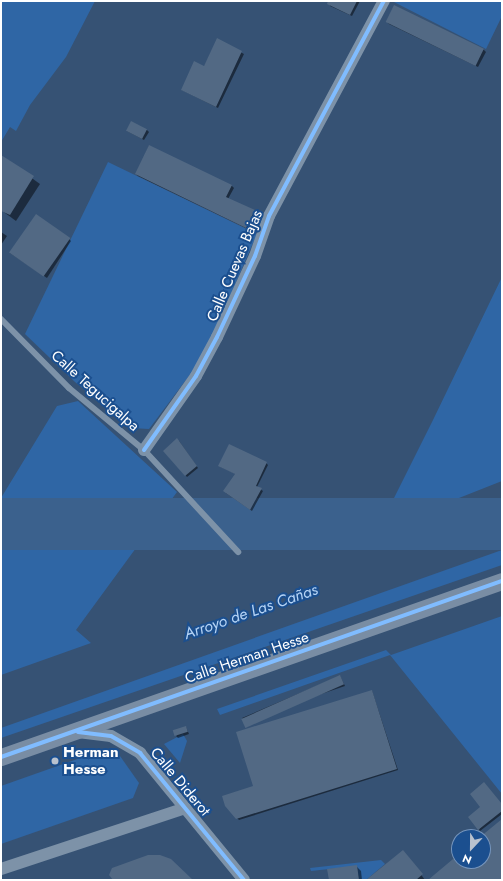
<!DOCTYPE html>
<meta charset="utf-8">
<style>
body{margin:0}
#map{position:relative;width:503px;height:881px;overflow:hidden;background:#365274;font-family:Jost,sans-serif}
div>[style]{position:absolute}
.green>*{inset:0;background:#2f66a5}
.water>*{inset:0;background:#3b618d;transform-origin:0 0}
.shadow>*{inset:0;background:#0007}
.building>*{inset:0;background:#526984;transform-origin:0 0}
.service>*{height:6px;margin:-3px;padding:0 3px;transform-origin:3px;border-radius:3px;background:#7d92a8}
.minor>*{height:12px;margin:-6px;padding:0 6px;transform-origin:6px;border-radius:6px;background:#7d92a8}
.secondary>*{height:17px;margin:-8.5px;padding:0 8.5px;transform-origin:8.5px;border-radius:8.5px;background:#798da4}
.cycleway>*{height:4px;margin:-2px;padding:0 2px;transform-origin:2px;border-radius:2px;background:#80bcff}
.dots>*{width:11px;height:11px;translate:-50% -50%;box-sizing:border-box;border:2px solid #1b4f8f;border-radius:50%}
span{translate:-50% -50%;white-space:nowrap;text-align:center;line-height:1.15;-webkit-text-stroke:4px #1b4f8f;paint-order:stroke}
.street-label{font-size:15px;color:#fff}
.poi-label{font-size:15px;color:#fff;font-weight:700}
.left{translate:0 -50%;text-align:left}
.water-label{font-size:16px;color:#b5d3f5;font-style:italic}
.frame{position:absolute;inset:0;border:2px solid #fff;pointer-events:none}
.north{position:absolute;left:451px;top:829px;width:40px;height:40px;box-sizing:border-box;background:#1b4f8f;border:1px solid #7695bc;border-radius:50%;rotate:202deg;font-size:11px;font-weight:700;line-height:16px;text-align:center;color:#fff}
.north::after{content:'';display:block;margin:auto;width:14px;height:18px;background:#b9c2ce;clip-path:polygon(50% 0,100% 100%,50% 72%,0 100%)}
</style>
<div id="map">
<div class="green">
<div style="clip-path:polygon(1px 1px,95px 1px,66px 57px,30px 105px,16px 131px,10px 127px,1px 142px)"></div>
<div style="clip-path:polygon(392px 1px,502px 1px,502px 16px,486px 49px)"></div>
<div style="clip-path:polygon(108px 162px,257px 234px,214px 333px,192px 372px,149px 429px,131px 428px,75px 382px,25px 334px)"></div>
<div style="clip-path:polygon(502px 277px,502px 481px,378px 530px,433px 420px)"></div>
<div style="clip-path:polygon(78px 401px,177px 492px,76px 630px,91px 643px,1px 675px,1px 498px,57px 406px)"></div>
<div style="clip-path:polygon(502px 550px,502px 565px,1px 738px,1px 728px)"></div>
<div style="clip-path:polygon(502px 616px,502px 794px,390px 655px,220px 715px,217px 709px,386px 650px,391px 655px)"></div>
<div style="clip-path:polygon(183px 734px,187px 741px,180px 763px,164px 744px)"></div>
<div style="clip-path:polygon(100px 751px,120px 756px,139px 783px,133px 798px,1px 844px,1px 786px)"></div>
<div style="clip-path:polygon(381px 860px,385px 864px,366px 880px,359px 880px,357px 866px,311px 871px,310px 868px)"></div>
</div>
<div class="water">
<div style="left:502px;top:498px;width:52px;height:531px;rotate:90deg"></div>
</div>
<div class="shadow">
<div style="clip-path:polygon(330px 1px,360px 1px,352px 16px,330px 6px)"></div>
<div style="clip-path:polygon(395px 7px,484px 50px,486px 52px,478px 67px,389px 24px,387px 22px)"></div>
<div style="clip-path:polygon(217px 40px,244px 54px,218px 108px,182px 90px,204px 67px)"></div>
<div style="clip-path:polygon(147px 130px,149px 132px,144px 140px,127px 131px)"></div>
<div style="clip-path:polygon(149px 146px,232px 186px,234px 188px,228px 199px,256px 213px,248px 229px,138px 176px,136px 174px)"></div>
<div style="clip-path:polygon(1px 156px,40px 184px,16px 221px,1px 210px)"></div>
<div style="clip-path:polygon(1px 232px,7px 236px,1px 245px)"></div>
<div style="clip-path:polygon(69px 239px,71px 241px,47px 278px,10px 253px)"></div>
<div style="clip-path:polygon(179px 441px,198px 468px,187px 477px,164px 451px)"></div>
<div style="clip-path:polygon(266px 463px,268px 465px,257px 487px,263px 491px,252px 511px,226px 493px,236px 474px,221px 467px)"></div>
<div style="clip-path:polygon(340px 676px,345px 686px,244px 720px,242px 718px)"></div>
<div style="clip-path:polygon(372px 691px,398px 770px,239px 820px,226px 806px,255px 787px)"></div>
<div style="clip-path:polygon(186px 727px,189px 734px,178px 738px,176px 736px)"></div>
<div style="clip-path:polygon(502px 805px,502px 814px,480px 831px,479px 829px)"></div>
<div style="clip-path:polygon(407px 856px,425px 880px,368px 880px)"></div>
<div style="clip-path:polygon(357px 867px,361px 871px,362px 880px,330px 880px)"></div>
</div>
<div class="building">
<div style="clip-path:polygon(328px 1px,357px 1px,350px 15px,327px 4px)"></div>
<div style="left:394px;top:5px;width:100px;height:19px;rotate:26deg"></div>
<div style="clip-path:polygon(217px 38px,242px 51px,216px 107px,181px 90px,194px 61px,204px 66px)"></div>
<div style="left:131px;top:121px;width:18px;height:11px;rotate:27deg"></div>
<div style="clip-path:polygon(149px 145px,232px 185px,226px 197px,255px 210px,246px 228px,135px 174px)"></div>
<div style="clip-path:polygon(1px 155px,34px 176px,10px 215px,1px 211px)"></div>
<div style="left:36px;top:214px;width:42px;height:47px;rotate:35deg"></div>
<div style="clip-path:polygon(177px 438px,197px 466px,185px 476px,163px 451px)"></div>
<div style="clip-path:polygon(229px 444px,267px 462px,256px 486px,262px 488px,250px 510px,223px 491px,235px 474px,218px 466px)"></div>
<div style="left:340px;top:675px;width:10px;height:108px;rotate:66deg"></div>
<div style="clip-path:polygon(372px 690px,397px 769px,236px 819px,225px 806px,222px 796px,253px 786px,236px 732px)"></div>
<div style="left:186px;top:726px;width:6px;height:14px;rotate:72deg"></div>
<div style="clip-path:polygon(484px 782px,502px 804px,502px 811px,478px 830px,468px 817px,480px 807px,470px 794px)"></div>
<div style="clip-path:polygon(502px 819px,502px 880px,428px 880px,459px 854px,459px 861px,483px 861px,483px 837px,480px 837px)"></div>
<div style="clip-path:polygon(403px 850px,423px 874px,416px 880px,366px 880px)"></div>
<div style="clip-path:polygon(148px 855px,160px 855px,171px 859px,193px 880px,113px 880px,109px 875px,112px 868px)"></div>
<div style="clip-path:polygon(357px 865px,359px 880px,329px 880px,327px 869px)"></div>
</div>
<div class="service">
<div style="left:1px;top:319px;width:97px;rotate:45.4deg"></div>
<div style="left:69px;top:388px;width:97px;rotate:39.6deg"></div>
<div style="left:144px;top:450px;width:139px;rotate:47.3deg"></div>
</div>
<div class="minor">
<div style="left:144px;top:450px;width:90px;rotate:-54.9deg"></div>
<div style="left:196px;top:376px;width:44px;rotate:-61.7deg"></div>
<div style="left:217px;top:337px;width:89px;rotate:-64.9deg"></div>
<div style="left:255px;top:256px;width:42px;rotate:-70.7deg"></div>
<div style="left:269px;top:216px;width:244px;rotate:-61.9deg"></div>
<div style="left:78px;top:732px;width:33px;rotate:7deg"></div>
<div style="left:111px;top:736px;width:34px;rotate:30deg"></div>
<div style="left:140px;top:753px;width:164px;rotate:50.7deg"></div>
<div style="left:1px;top:869px;width:194px;rotate:-18.3deg"></div>
</div>
<div class="secondary">
<div style="left:1px;top:757px;width:531px;rotate:-19.36deg"></div>
</div>
<div class="cycleway">
<div style="left:144px;top:450px;width:90px;rotate:-54.9deg"></div>
<div style="left:196px;top:376px;width:44px;rotate:-61.7deg"></div>
<div style="left:217px;top:337px;width:89px;rotate:-64.9deg"></div>
<div style="left:255px;top:256px;width:42px;rotate:-70.7deg"></div>
<div style="left:269px;top:216px;width:244px;rotate:-61.9deg"></div>
<div style="left:78px;top:732px;width:33px;rotate:7deg"></div>
<div style="left:111px;top:736px;width:34px;rotate:30deg"></div>
<div style="left:140px;top:753px;width:164px;rotate:50.7deg"></div>
<div style="left:1px;top:757px;width:531px;rotate:-19.36deg"></div>
</div>
<div class="dots">
<div style="left:55px;top:761px;background:#b9c2ce"></div>
</div>
<div class="street-label">
<span style="left:235px;top:266px;rotate:-67deg">Calle Cuevas Bajas</span>
<span style="left:95px;top:391px;rotate:42deg">Calle Tegucigalpa</span>
<span style="left:247px;top:658px;rotate:-19deg">Calle Herman Hesse</span>
<span style="left:180px;top:782px;rotate:50deg">Calle Diderot</span>
</div>
<div class="poi-label">
<span class="left" style="left:63px;top:761px">Herman<br>Hesse</span>
</div>
<div class="water-label">
<span style="left:251px;top:612px;rotate:-19deg">Arroyo de Las Cañas</span>
</div>
<div class="frame"></div>
<div class="north">N</div>
</div>
